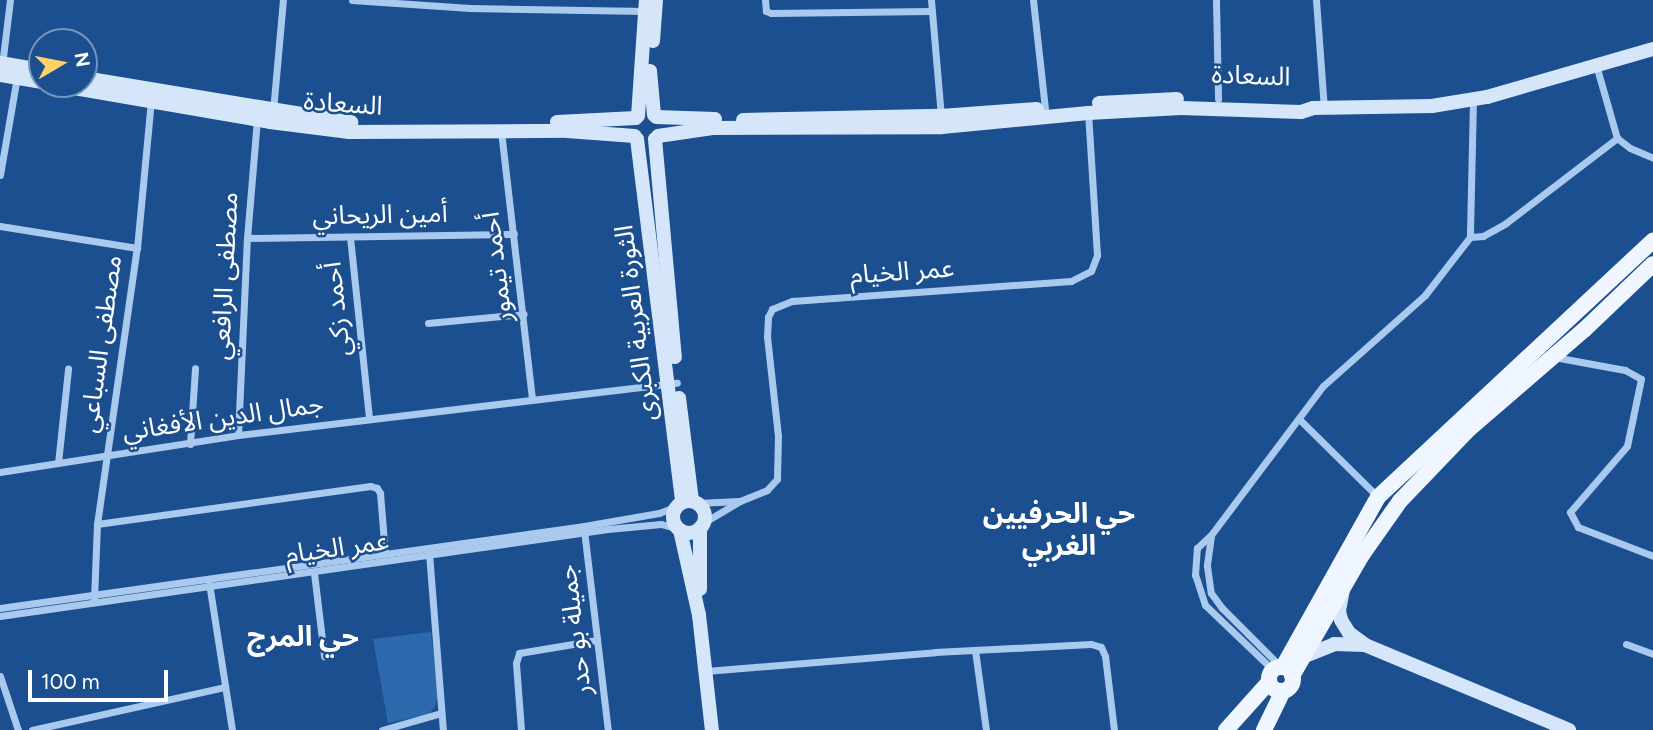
<!DOCTYPE html>
<meta charset="utf-8">
<style>
body{margin:0}
#map{position:relative;width:1653px;height:730px;overflow:hidden;background:#1b4f8f;font-family:Figtree,"Noto Sans Arabic",sans-serif}
div>[style]{position:absolute}
.green>*{inset:0;background:#2e69ad}
.street>*{height:7px;margin:-3.5px;padding:0 3.5px;transform-origin:3.5px;border-radius:3.5px;background:#a9c9ee}
.secondary>*{height:14px;margin:-7px;padding:0 7px;transform-origin:7px;border-radius:7px;background:#d6e6fa}
.secondary>.ring{margin:-7px;padding:0;box-sizing:content-box;background:none;border:14px solid #d6e6fa;border-radius:50%}
.primary>*{height:16px;margin:-8px;padding:0 8px;transform-origin:8px;border-radius:8px;background:#f0f6ff}
.primary>.ring{margin:-8px;padding:0;box-sizing:content-box;background:none;border:16px solid #f0f6ff;border-radius:50%}
span{translate:-50% -50%;white-space:nowrap;text-align:center;line-height:1.15;-webkit-text-stroke:5px #1b4f8f;paint-order:stroke}
.street-label{font-size:26px;color:#fff}
.neighbourhood-label{font-size:28px;color:#fff;font-weight:700}
.north{position:absolute;left:28px;top:28px;width:70px;height:70px;box-sizing:border-box;background:#1b4f8f;border:2px solid #7695bc;border-radius:50%;rotate:80deg;font-size:19px;font-weight:700;line-height:28px;text-align:center;color:#fff}
.north::after{content:'';display:block;margin:auto;width:24px;height:32px;background:#ffd166;clip-path:polygon(50% 0,100% 100%,50% 72%,0 100%)}
.scale{position:absolute;left:28px;top:670px;width:140px;height:32px;box-sizing:border-box;border:4px solid #fff;border-top:0;padding-left:9px;font-size:21px;line-height:24px;white-space:nowrap;color:#fff;-webkit-text-stroke:5px #1b4f8f;paint-order:stroke}
</style>
<div id="map">
<div class="green">
<div style="clip-path:polygon(431px 632px,438px 696px,435px 706px,430px 713px,421px 716px,388px 723px,373px 639px)"></div>
</div>
<div class="street">
<div style="left:352px;top:0;width:118px;rotate:3.9deg"></div>
<div style="left:470px;top:8px;width:175px;rotate:1deg"></div>
<div style="left:765px;top:0;width:11px;rotate:85deg"></div>
<div style="left:766px;top:11px;width:5px;rotate:22deg"></div>
<div style="left:771px;top:13px;width:160px;rotate:-0.7deg"></div>
<div style="left:931px;top:0;width:116px;rotate:85.1deg"></div>
<div style="left:1033px;top:0;width:109px;rotate:83.7deg"></div>
<div style="left:1216px;top:0;width:99px;rotate:88.8deg"></div>
<div style="left:1316px;top:0;width:108px;rotate:85.8deg"></div>
<div style="left:2px;top:65px;width:65px;rotate:-83deg"></div>
<div style="left:1596px;top:65px;width:76px;rotate:74deg"></div>
<div style="left:1617px;top:138px;width:16px;rotate:38deg"></div>
<div style="left:1630px;top:148px;width:25px;rotate:23deg"></div>
<div style="left:1473px;top:100px;width:137px;rotate:91.3deg"></div>
<div style="left:1470px;top:237px;width:13px;rotate:-4deg"></div>
<div style="left:1483px;top:236px;width:26px;rotate:-29deg"></div>
<div style="left:1506px;top:223px;width:140px;rotate:-37.4deg"></div>
<div style="left:273px;top:111px;width:111px;rotate:-84.9deg"></div>
<div style="left:501px;top:131px;width:270px;rotate:83.4deg"></div>
<div style="left:0;top:175px;width:99px;rotate:-80.2deg"></div>
<div style="left:0;top:226px;width:139px;rotate:9.1deg"></div>
<div style="left:350px;top:237px;width:183px;rotate:84deg"></div>
<div style="left:247px;top:238px;width:267px;rotate:-0.9deg"></div>
<div style="left:428px;top:323px;width:96px;rotate:-5.4deg"></div>
<div style="left:1554px;top:357px;width:72px;rotate:10.4deg"></div>
<div style="left:1625px;top:370px;width:18px;rotate:29deg"></div>
<div style="left:1641px;top:379px;width:68px;rotate:101.8deg"></div>
<div style="left:1627px;top:446px;width:87px;rotate:130.8deg"></div>
<div style="left:1570px;top:512px;width:17px;rotate:62deg"></div>
<div style="left:1578px;top:527px;width:80px;rotate:21.1deg"></div>
<div style="left:1299px;top:419px;width:111px;rotate:44.6deg"></div>
<div style="left:238px;top:435px;width:197px;rotate:-87.4deg"></div>
<div style="left:247px;top:238px;width:118px;rotate:-85.2deg"></div>
<div style="left:190px;top:444px;width:76px;rotate:-86.2deg"></div>
<div style="left:58px;top:463px;width:95px;rotate:-83.9deg"></div>
<div style="left:0;top:472px;width:241px;rotate:-8.8deg"></div>
<div style="left:238px;top:435px;width:442px;rotate:-6.8deg"></div>
<div style="left:697px;top:503px;width:42px;rotate:-2.7deg"></div>
<div style="left:703px;top:523px;width:43px;rotate:-30.7deg"></div>
<div style="left:740px;top:501px;width:29px;rotate:-22deg"></div>
<div style="left:767px;top:490px;width:15px;rotate:-48deg"></div>
<div style="left:777px;top:479px;width:43px;rotate:-88.7deg"></div>
<div style="left:778px;top:436px;width:100px;rotate:-96.3deg"></div>
<div style="left:767px;top:337px;width:20px;rotate:-87deg"></div>
<div style="left:768px;top:317px;width:9px;rotate:-63deg"></div>
<div style="left:772px;top:309px;width:22px;rotate:-22deg"></div>
<div style="left:792px;top:301px;width:280px;rotate:-4.1deg"></div>
<div style="left:1071px;top:281px;width:22px;rotate:-27deg"></div>
<div style="left:1091px;top:271px;width:17px;rotate:-69deg"></div>
<div style="left:1097px;top:255px;width:142px;rotate:-93.6deg"></div>
<div style="left:97px;top:524px;width:276px;rotate:-7.9deg"></div>
<div style="left:370px;top:486px;width:7px;rotate:16deg"></div>
<div style="left:377px;top:488px;width:6px;rotate:59deg"></div>
<div style="left:380px;top:493px;width:61px;rotate:85.3deg"></div>
<div style="left:584px;top:530px;width:201px;rotate:83.2deg"></div>
<div style="left:1211px;top:536px;width:30px;rotate:98deg"></div>
<div style="left:1207px;top:566px;width:27px;rotate:82deg"></div>
<div style="left:1211px;top:593px;width:19px;rotate:54deg"></div>
<div style="left:1222px;top:608px;width:83px;rotate:45deg"></div>
<div style="left:429px;top:553px;width:178px;rotate:85.5deg"></div>
<div style="left:314px;top:573px;width:84px;rotate:83.1deg"></div>
<div style="left:209px;top:583px;width:149px;rotate:81.1deg"></div>
<div style="left:94px;top:599px;width:75px;rotate:-87.7deg"></div>
<div style="left:97px;top:524px;width:279px;rotate:-81.8deg"></div>
<div style="left:137px;top:248px;width:149px;rotate:-84.6deg"></div>
<div style="left:0;top:608px;width:590px;rotate:-7.99deg"></div>
<div style="left:584px;top:526px;width:76px;rotate:-9.8deg"></div>
<div style="left:659px;top:513px;width:19px;rotate:-21deg"></div>
<div style="left:0;top:616px;width:614px;rotate:-8.14deg"></div>
<div style="left:608px;top:529px;width:53px;rotate:-5.4deg"></div>
<div style="left:661px;top:524px;width:19px;rotate:16deg"></div>
<div style="left:1626px;top:644px;width:29px;rotate:20deg"></div>
<div style="left:975px;top:650px;width:81px;rotate:82.2deg"></div>
<div style="left:1273px;top:670px;width:94px;rotate:-136.3deg"></div>
<div style="left:1205px;top:605px;width:32px;rotate:-108deg"></div>
<div style="left:1195px;top:575px;width:27px;rotate:-86deg"></div>
<div style="left:1197px;top:548px;width:19px;rotate:-43deg"></div>
<div style="left:1211px;top:535px;width:186px;rotate:-53.1deg"></div>
<div style="left:1323px;top:386px;width:137px;rotate:-41.7deg"></div>
<div style="left:1425px;top:295px;width:73px;rotate:-52.2deg"></div>
<div style="left:706px;top:671px;width:230px;rotate:-4.7deg"></div>
<div style="left:935px;top:652px;width:156px;rotate:-2.9deg"></div>
<div style="left:1091px;top:644px;width:10px;rotate:17deg"></div>
<div style="left:1101px;top:647px;width:10px;rotate:66deg"></div>
<div style="left:1105px;top:656px;width:75px;rotate:83.1deg"></div>
<div style="left:0;top:676px;width:57px;rotate:71.6deg"></div>
<div style="left:32px;top:730px;width:198px;rotate:-12.6deg"></div>
<div style="left:382px;top:730px;width:61px;rotate:-16.1deg"></div>
<div style="left:521px;top:730px;width:67px;rotate:-94.3deg"></div>
<div style="left:516px;top:663px;width:10px;rotate:-73deg"></div>
<div style="left:519px;top:653px;width:79px;rotate:-9.5deg"></div>
</div>
<div class="secondary">
<div style="left:653px;top:41px;width:41px;rotate:-85.8deg"></div>
<div style="left:0;top:63px;width:43px;rotate:9.5deg"></div>
<div style="left:650px;top:71px;width:44px;rotate:84.8deg"></div>
<div style="left:0;top:75px;width:43px;rotate:9.5deg"></div>
<div style="left:84px;top:78px;width:271px;rotate:9.4deg"></div>
<div style="left:51px;top:84px;width:222px;rotate:9.8deg"></div>
<div style="left:270px;top:122px;width:80px;rotate:7.2deg"></div>
<div style="left:349px;top:132px;width:218px;rotate:-0.3deg"></div>
<div style="left:567px;top:131px;width:68px;rotate:4.2deg"></div>
<div style="left:1099px;top:103px;width:78px;rotate:-2.9deg"></div>
<div style="left:638px;top:116px;width:116px;rotate:-86.1deg"></div>
<div style="left:656px;top:117px;width:59px;rotate:1.9deg"></div>
<div style="left:743px;top:120px;width:198px;rotate:-1.2deg"></div>
<div style="left:941px;top:116px;width:96px;rotate:-4.2deg"></div>
<div style="left:557px;top:122px;width:79px;rotate:-2.9deg"></div>
<div style="left:658px;top:136px;width:55px;rotate:-8.4deg"></div>
<div style="left:712px;top:128px;width:230px;rotate:-0.2deg"></div>
<div style="left:942px;top:127px;width:147px;rotate:-5.5deg"></div>
<div style="left:1088px;top:113px;width:93px;rotate:-3.1deg"></div>
<div style="left:1181px;top:108px;width:120px;rotate:1.9deg"></div>
<div style="left:1301px;top:112px;width:13px;rotate:-18deg"></div>
<div style="left:1313px;top:108px;width:119px;rotate:-1deg"></div>
<div style="left:1432px;top:106px;width:56px;rotate:-9.3deg"></div>
<div style="left:1487px;top:97px;width:173px;rotate:-16.1deg"></div>
<div style="left:637px;top:139px;width:366px;rotate:82.9deg"></div>
<div style="left:655px;top:139px;width:219px;rotate:84.8deg"></div>
<div style="left:679px;top:398px;width:104px;rotate:82.8deg"></div>
<div class="ring" style="left:673px;top:501px;width:18px;height:18px"></div>
<div style="left:680px;top:530px;width:87px;rotate:77.4deg"></div>
<div style="left:699px;top:615px;width:116px;rotate:83.6deg"></div>
<div style="left:700px;top:589px;width:61px;rotate:-90deg"></div>
<div style="left:1343px;top:590px;width:21px;rotate:101deg"></div>
<div style="left:1339px;top:611px;width:9px;rotate:77deg"></div>
<div style="left:1341px;top:620px;width:15px;rotate:58deg"></div>
<div style="left:1349px;top:633px;width:19px;rotate:36deg"></div>
<div style="left:1305px;top:656px;width:31px;rotate:-22deg"></div>
<div style="left:1334px;top:644px;width:31px;rotate:2deg"></div>
<div style="left:1365px;top:645px;width:221px;rotate:22.6deg"></div>
</div>
<div class="primary">
<div style="left:1283px;top:667px;width:195px;rotate:-60.8deg"></div>
<div style="left:1378px;top:497px;width:376px;rotate:-43deg"></div>
<div class="ring" style="left:1269px;top:667px;width:8px;height:8px"></div>
<div style="left:1292px;top:676px;width:140px;rotate:-60deg"></div>
<div style="left:1362px;top:555px;width:66px;rotate:-54.9deg"></div>
<div style="left:1400px;top:501px;width:98px;rotate:-46.2deg"></div>
<div style="left:1468px;top:430px;width:153px;rotate:-40.8deg"></div>
<div style="left:1584px;top:330px;width:95px;rotate:-43.7deg"></div>
<div style="left:1226px;top:730px;width:64px;rotate:-48.1deg"></div>
<div style="left:1264px;top:730px;width:43px;rotate:-64deg"></div>
</div>
<div class="street-label">
<span style="left:1251px;top:76px;rotate:2deg">السعادة</span>
<span style="left:343px;top:104px;rotate:4deg">السعادة</span>
<span style="left:380px;top:215px;rotate:-1deg">أمين الريحاني</span>
<span style="left:497px;top:267px;rotate:-97deg">أحمد تيمور</span>
<span style="left:902px;top:272px;rotate:-4deg">عمر الخيام</span>
<span style="left:225px;top:276px;rotate:-87deg">مصطفى الرافعي</span>
<span style="left:337px;top:309px;rotate:-96deg">أحمد زكي</span>
<span style="left:636px;top:323px;rotate:-97deg">الثورة العربية الكبرى</span>
<span style="left:101px;top:344px;rotate:-82deg">مصطفى السباعي</span>
<span style="left:223px;top:418px;rotate:-8deg">جمال الدين الأفغاني</span>
<span style="left:337px;top:548px;rotate:-8deg">عمر الخيام</span>
<span style="left:575px;top:630px;rotate:-97deg">جميلة بو حدر</span>
</div>
<div class="neighbourhood-label">
<span style="left:1059px;top:529px">حي الحرفيين<br>الغربي</span>
<span style="left:303px;top:636px">حي المرج</span>
</div>
<div class="north">N</div>
<div class="scale">100 m</div>
</div>
